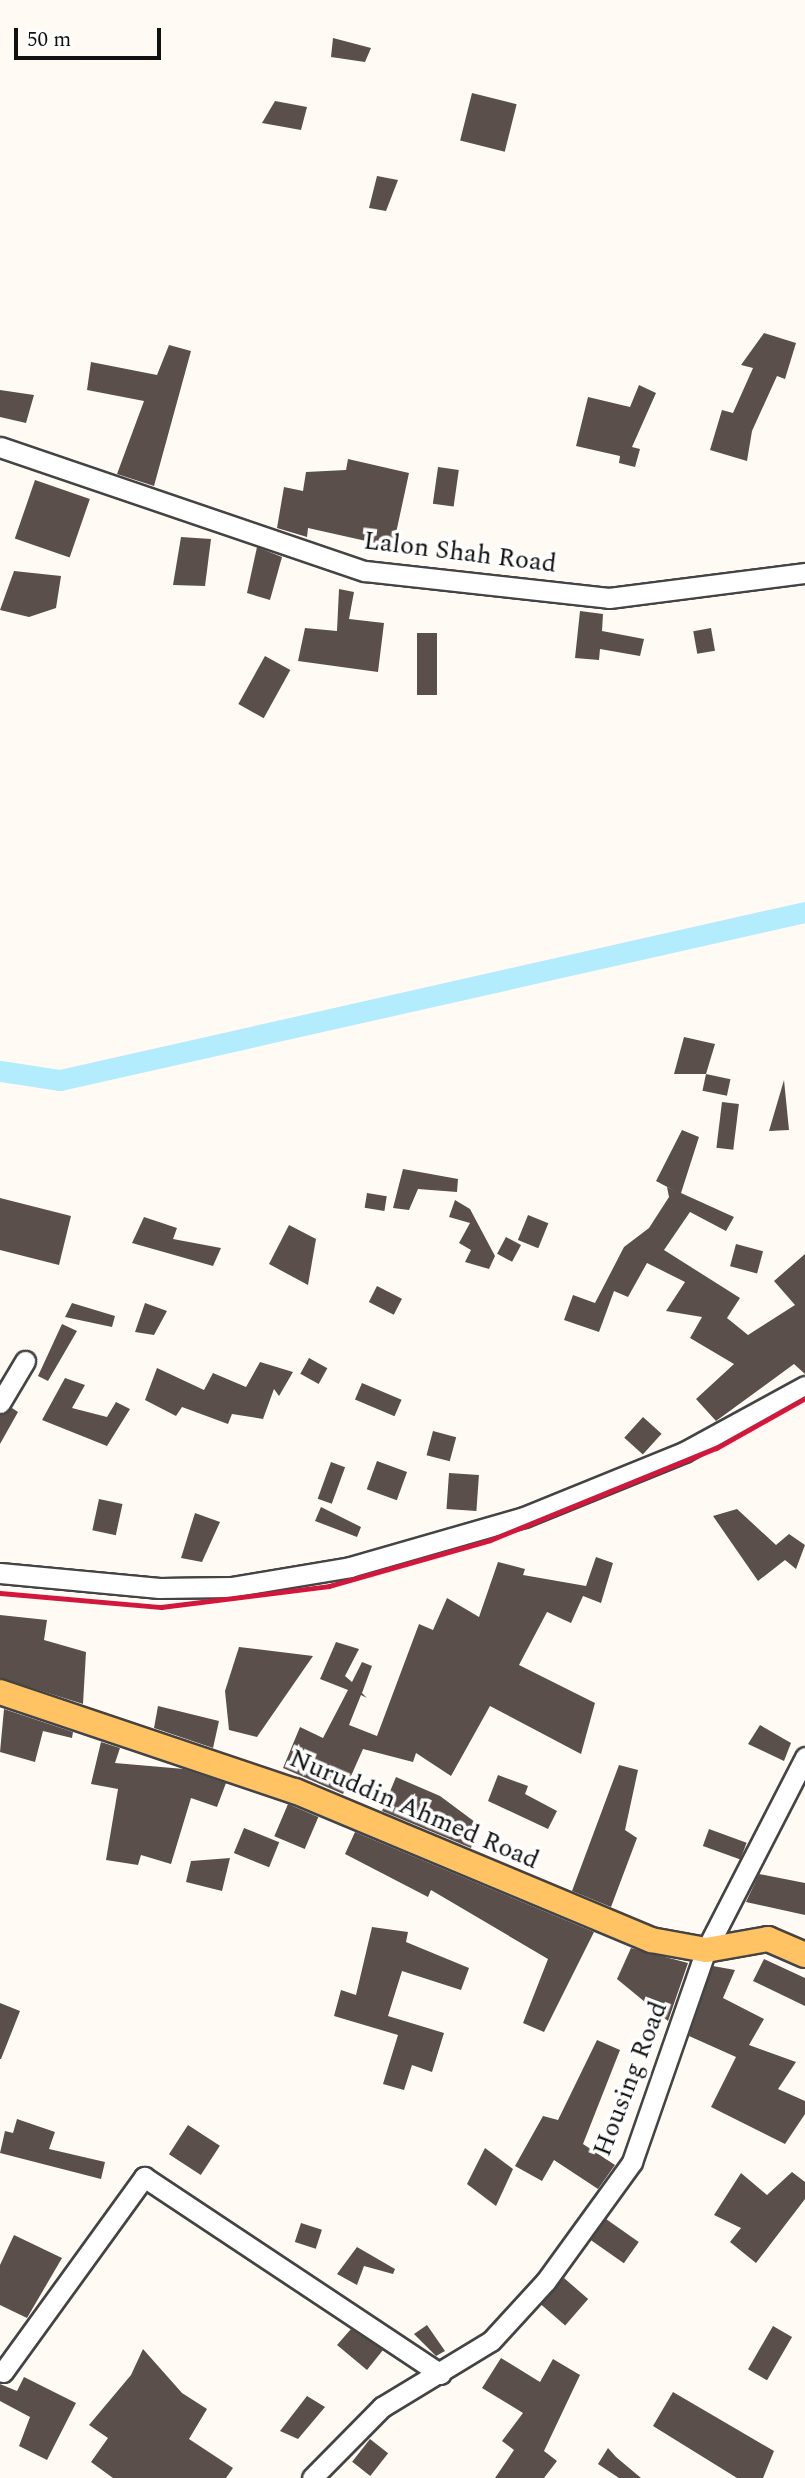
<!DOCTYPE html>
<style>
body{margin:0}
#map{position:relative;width:805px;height:2478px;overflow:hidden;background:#fffbf4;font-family:Spectral,serif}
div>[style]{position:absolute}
.canal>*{height:21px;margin:-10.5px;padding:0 10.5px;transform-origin:10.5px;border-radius:10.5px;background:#b3ecfc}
.building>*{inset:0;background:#5b4f4b;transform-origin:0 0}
.roads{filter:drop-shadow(2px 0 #444) drop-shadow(-2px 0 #444) drop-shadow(0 2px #444) drop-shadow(0 -2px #444)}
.minor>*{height:19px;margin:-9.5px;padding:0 9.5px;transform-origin:9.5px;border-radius:9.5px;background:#fff}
.major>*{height:24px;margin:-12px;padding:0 12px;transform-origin:12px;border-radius:12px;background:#ffc364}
.rail>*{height:5px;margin:-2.5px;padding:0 2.5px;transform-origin:2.5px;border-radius:2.5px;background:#d1183c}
span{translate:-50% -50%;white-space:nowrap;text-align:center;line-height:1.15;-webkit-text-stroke:7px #fff;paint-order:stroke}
.street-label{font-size:26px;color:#111}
.scale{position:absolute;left:14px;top:28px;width:147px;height:32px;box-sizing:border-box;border:4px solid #111;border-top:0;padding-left:9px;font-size:21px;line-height:24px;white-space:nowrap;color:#111;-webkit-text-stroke:5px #fff;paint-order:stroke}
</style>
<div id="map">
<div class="canal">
<div style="left:0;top:1071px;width:61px;rotate:8.5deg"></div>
<div style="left:60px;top:1080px;width:764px;rotate:-12.71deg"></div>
</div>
<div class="building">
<div style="clip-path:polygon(333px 38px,371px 48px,365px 62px,331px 57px)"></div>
<div style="left:472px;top:93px;width:46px;height:49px;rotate:14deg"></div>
<div style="clip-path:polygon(275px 101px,307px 107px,301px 130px,262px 123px)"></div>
<div style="clip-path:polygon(377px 176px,398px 180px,386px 211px,369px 208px)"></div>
<div style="clip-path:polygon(764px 333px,796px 343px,785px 379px,777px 376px,752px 431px,747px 461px,710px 450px,722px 410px,733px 413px,753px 368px,741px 365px)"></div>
<div style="clip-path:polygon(169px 345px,191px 351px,154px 486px,117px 474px,144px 401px,87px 390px,91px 362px,157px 375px)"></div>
<div style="clip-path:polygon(639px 385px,656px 393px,632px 447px,640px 449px,635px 467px,619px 463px,620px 456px,576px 446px,588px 397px,630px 407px)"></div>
<div style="clip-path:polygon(0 390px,34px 395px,26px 423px,0 417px)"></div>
<div style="clip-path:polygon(348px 459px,409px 473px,393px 547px,308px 528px,307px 537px,277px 528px,284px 487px,303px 491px,306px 472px,346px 470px)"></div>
<div style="left:438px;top:467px;width:21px;height:37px;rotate:8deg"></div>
<div style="left:35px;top:480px;width:58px;height:62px;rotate:19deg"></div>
<div style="clip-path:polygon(181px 537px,211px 539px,205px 586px,173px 585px)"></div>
<div style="clip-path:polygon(257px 547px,282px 557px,270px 600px,247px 593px)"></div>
<div style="clip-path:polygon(14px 571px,61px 576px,56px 608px,29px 617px,0 610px)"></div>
<div style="clip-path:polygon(339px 589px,354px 592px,349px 619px,384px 623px,378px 672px,298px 661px,305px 628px,337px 631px)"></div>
<div style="clip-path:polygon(580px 611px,603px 614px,602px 631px,644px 639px,640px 656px,600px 649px,599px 660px,575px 658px)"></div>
<div style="left:711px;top:628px;width:23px;height:18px;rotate:80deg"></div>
<div style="left:417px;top:633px;width:20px;height:62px"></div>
<div style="left:265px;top:656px;width:29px;height:55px;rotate:29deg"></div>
<div style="clip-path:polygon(684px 1037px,715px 1044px,706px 1074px,674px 1074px)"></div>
<div style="left:706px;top:1074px;width:25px;height:17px;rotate:12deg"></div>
<div style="clip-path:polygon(784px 1080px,789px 1130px,769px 1131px)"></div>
<div style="left:722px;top:1102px;width:17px;height:46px;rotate:7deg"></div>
<div style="clip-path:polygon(682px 1130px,699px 1137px,681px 1193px,734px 1217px,726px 1231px,690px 1212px,664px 1250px,740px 1298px,727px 1318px,748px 1335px,795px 1305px,774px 1281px,805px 1254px,805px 1374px,794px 1364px,716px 1421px,696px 1399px,734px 1364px,690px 1338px,702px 1317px,666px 1311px,685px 1282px,647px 1263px,628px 1297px,614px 1291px,599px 1332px,564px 1320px,573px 1295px,595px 1303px,624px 1247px,649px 1228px,669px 1197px,667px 1187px,675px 1191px,656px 1181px)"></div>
<div style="clip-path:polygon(403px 1169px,458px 1179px,457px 1192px,418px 1189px,409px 1210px,393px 1208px)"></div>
<div style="left:367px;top:1193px;width:20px;height:15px;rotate:9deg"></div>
<div style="clip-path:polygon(0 1198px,71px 1216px,59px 1265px,0 1250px)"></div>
<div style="clip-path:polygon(455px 1200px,470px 1209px,495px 1256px,489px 1269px,465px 1262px,471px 1250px,459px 1243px,470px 1223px,449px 1217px)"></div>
<div style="left:528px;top:1215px;width:22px;height:27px;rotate:22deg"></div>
<div style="clip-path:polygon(144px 1217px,177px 1228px,173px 1239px,221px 1248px,213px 1266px,132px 1243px)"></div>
<div style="clip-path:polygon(289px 1225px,316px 1239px,308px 1285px,269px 1264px)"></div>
<div style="left:506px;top:1237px;width:17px;height:19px;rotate:28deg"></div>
<div style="left:736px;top:1244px;width:28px;height:23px;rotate:15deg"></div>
<div style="left:377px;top:1286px;width:28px;height:18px;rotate:27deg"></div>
<div style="clip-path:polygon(72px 1303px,115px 1316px,112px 1327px,65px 1317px)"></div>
<div style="clip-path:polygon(145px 1303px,167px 1311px,154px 1335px,135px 1332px)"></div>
<div style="clip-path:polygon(62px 1324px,77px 1331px,48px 1381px,38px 1376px)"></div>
<div style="left:309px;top:1358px;width:21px;height:18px;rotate:29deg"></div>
<div style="clip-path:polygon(260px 1362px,293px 1372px,279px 1396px,274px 1389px,263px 1419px,232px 1414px,228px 1424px,182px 1407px,176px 1416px,145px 1400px,157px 1368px,204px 1390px,213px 1373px,246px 1387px)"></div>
<div style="clip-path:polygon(65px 1378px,85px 1385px,72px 1408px,107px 1417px,116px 1402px,130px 1409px,107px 1446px,42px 1420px)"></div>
<div style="left:362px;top:1383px;width:43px;height:18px;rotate:23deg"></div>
<div style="clip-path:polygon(12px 1408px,18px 1412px,0 1444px,0 1415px)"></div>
<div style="left:643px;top:1417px;width:25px;height:28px;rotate:42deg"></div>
<div style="left:433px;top:1431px;width:24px;height:25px;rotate:15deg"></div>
<div style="left:377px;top:1461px;width:32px;height:30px;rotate:20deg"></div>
<div style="left:331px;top:1462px;width:15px;height:39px;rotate:20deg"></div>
<div style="left:449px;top:1473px;width:30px;height:36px;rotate:4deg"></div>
<div style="left:99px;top:1499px;width:24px;height:32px;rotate:12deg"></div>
<div style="clip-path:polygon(321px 1507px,361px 1527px,357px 1537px,315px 1521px)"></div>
<div style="clip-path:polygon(737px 1509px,776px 1545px,789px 1534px,805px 1545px,796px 1569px,785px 1560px,758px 1581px,713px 1516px)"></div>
<div style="clip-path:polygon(195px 1513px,220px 1522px,202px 1562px,181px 1558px)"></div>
<div style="clip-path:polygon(596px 1557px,613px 1563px,601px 1603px,583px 1596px,571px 1623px,547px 1612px,519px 1665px,595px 1703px,581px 1754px,490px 1706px,451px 1776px,416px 1753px,413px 1762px,363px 1749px,343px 1794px,283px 1768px,300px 1727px,323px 1738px,348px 1690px,320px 1679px,336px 1642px,359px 1649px,345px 1676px,352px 1682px,362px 1662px,372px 1666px,362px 1693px,367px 1698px,361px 1695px,349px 1725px,377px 1736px,419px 1624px,433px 1630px,447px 1598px,479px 1617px,498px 1562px,525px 1569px,523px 1575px,586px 1586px)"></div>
<div style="clip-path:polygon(0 1615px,47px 1620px,44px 1640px,86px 1652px,83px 1704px,0 1678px)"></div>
<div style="clip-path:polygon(239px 1647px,313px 1656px,257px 1737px,229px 1730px,225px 1691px)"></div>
<div style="clip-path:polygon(158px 1706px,219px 1721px,213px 1748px,154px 1728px)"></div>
<div style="clip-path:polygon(4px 1709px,73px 1732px,72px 1738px,43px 1731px,35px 1762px,0 1752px)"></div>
<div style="clip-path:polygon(760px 1725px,791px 1743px,784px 1761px,748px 1744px)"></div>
<div style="clip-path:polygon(101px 1742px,120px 1748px,115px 1763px,184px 1769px,226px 1783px,217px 1807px,191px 1798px,171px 1864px,141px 1855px,138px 1865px,106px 1860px,118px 1789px,91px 1784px)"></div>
<div style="clip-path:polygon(619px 1765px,638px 1770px,625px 1830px,637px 1838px,611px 1907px,572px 1891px)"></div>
<div style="clip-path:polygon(498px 1775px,528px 1786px,525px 1794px,557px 1811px,548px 1829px,488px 1801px)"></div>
<div style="clip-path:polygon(396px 1777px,440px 1796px,479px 1825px,471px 1848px,382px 1811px)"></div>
<div style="left:288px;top:1804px;width:33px;height:35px;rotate:23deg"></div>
<div style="left:244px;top:1828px;width:38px;height:27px;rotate:22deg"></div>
<div style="left:709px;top:1829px;width:40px;height:18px;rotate:20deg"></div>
<div style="clip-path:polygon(355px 1832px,594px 1932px,544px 2032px,523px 2023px,548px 1959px,431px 1890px,428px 1897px,345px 1854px)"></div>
<div style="clip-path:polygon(230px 1858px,222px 1891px,186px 1882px,191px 1861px)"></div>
<div style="clip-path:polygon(759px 1874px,805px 1883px,805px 1915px,746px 1902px)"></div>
<div style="clip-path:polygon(372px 1927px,408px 1932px,406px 1942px,469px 1968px,461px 1990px,402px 1971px,388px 2016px,444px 2033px,432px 2072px,412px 2065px,404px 2090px,383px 2084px,398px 2035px,334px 2016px,341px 1990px,356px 1995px)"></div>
<div style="clip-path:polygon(631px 1948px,688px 1963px,668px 2021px,617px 1979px)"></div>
<div style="clip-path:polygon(764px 1959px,805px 1978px,805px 2006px,753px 1981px)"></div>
<div style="clip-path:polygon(713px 1966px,735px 1970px,723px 1998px,764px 2019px,749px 2045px,796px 2062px,778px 2089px,805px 2101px,805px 2114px,785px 2144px,711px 2107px,736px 2057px,689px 2036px)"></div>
<div style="clip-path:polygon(0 2003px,20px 2011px,1px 2059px,0 2059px)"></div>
<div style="clip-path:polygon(597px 2040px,620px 2050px,583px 2144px,615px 2165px,598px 2189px,554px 2160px,542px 2181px,515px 2166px,543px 2116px,558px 2120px)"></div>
<div style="clip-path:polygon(17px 2119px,55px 2132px,49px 2149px,105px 2162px,101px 2179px,0 2153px,5px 2131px,13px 2133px)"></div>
<div style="left:188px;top:2125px;width:38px;height:35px;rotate:33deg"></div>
<div style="clip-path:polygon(485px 2148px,513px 2169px,496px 2206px,467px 2184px)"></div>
<div style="clip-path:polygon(792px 2172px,805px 2182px,805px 2199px,756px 2263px,730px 2242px,741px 2228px,714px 2215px,741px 2173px,767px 2195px)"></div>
<div style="left:606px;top:2219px;width:40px;height:26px;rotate:35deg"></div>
<div style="left:301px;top:2223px;width:22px;height:20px;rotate:18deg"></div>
<div style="clip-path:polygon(14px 2235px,62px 2258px,27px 2318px,0 2305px,0 2265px)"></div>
<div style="clip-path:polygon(357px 2247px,395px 2269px,393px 2274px,364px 2266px,357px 2285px,337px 2274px)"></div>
<div style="left:564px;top:2278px;width:32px;height:35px;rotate:41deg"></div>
<div style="clip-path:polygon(427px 2325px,445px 2351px,436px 2356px,414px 2334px)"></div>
<div style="left:773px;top:2326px;width:22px;height:50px;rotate:30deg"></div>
<div style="clip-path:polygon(351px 2329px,383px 2350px,367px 2370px,337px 2345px)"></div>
<div style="clip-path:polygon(143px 2349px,182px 2393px,207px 2409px,189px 2439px,233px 2468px,226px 2478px,113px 2478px,91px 2462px,108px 2438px,89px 2425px,131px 2375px)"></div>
<div style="clip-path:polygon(501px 2358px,540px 2382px,553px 2359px,580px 2375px,544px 2451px,557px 2461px,544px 2478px,495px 2478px,514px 2450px,502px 2441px,523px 2413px,482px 2388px)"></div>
<div style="clip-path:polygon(24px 2377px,76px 2403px,47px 2460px,19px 2446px,30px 2417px,0 2401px,0 2384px,17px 2391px)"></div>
<div style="clip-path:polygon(673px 2392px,774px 2451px,763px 2478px,737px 2478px,653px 2426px)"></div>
<div style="clip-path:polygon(307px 2396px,325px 2407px,298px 2439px,280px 2431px)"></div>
<div style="left:370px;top:2439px;width:23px;height:29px;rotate:38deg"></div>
<div style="clip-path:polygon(608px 2448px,616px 2457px,641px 2478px,619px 2478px,598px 2464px)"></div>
</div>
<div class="roads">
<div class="minor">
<div style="left:0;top:447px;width:385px;rotate:18.8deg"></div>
<div style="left:365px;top:571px;width:245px;rotate:6.3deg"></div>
<div style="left:609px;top:598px;width:198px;rotate:-7.3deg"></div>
<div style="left:0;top:1403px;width:49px;rotate:-59.2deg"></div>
<div style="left:0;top:1573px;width:160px;rotate:5.4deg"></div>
<div style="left:159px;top:1588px;width:72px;rotate:-0.8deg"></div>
<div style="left:231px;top:1587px;width:121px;rotate:-9.5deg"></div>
<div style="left:350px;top:1567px;width:181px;rotate:-16deg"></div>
<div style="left:524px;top:1517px;width:173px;rotate:-22.1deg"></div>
<div style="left:684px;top:1452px;width:138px;rotate:-28.6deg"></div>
<div style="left:3px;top:2372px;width:241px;rotate:-54.1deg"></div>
<div style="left:144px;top:2177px;width:356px;rotate:33.6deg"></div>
<div style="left:312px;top:2478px;width:100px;rotate:-45.4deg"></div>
<div style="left:382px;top:2407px;width:127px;rotate:-31.2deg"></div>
<div style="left:491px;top:2341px;width:81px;rotate:-47.5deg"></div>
<div style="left:546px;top:2281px;width:147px;rotate:-54.1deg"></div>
<div style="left:632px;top:2162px;width:225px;rotate:-70.8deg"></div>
<div style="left:706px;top:1950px;width:217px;rotate:-62.8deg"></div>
</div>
<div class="major">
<div style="left:0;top:1692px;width:311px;rotate:18.6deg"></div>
<div style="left:295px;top:1791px;width:386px;rotate:22.7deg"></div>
<div style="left:651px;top:1940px;width:56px;rotate:10.3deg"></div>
<div style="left:706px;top:1950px;width:63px;rotate:-10.1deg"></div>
<div style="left:768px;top:1939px;width:40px;rotate:23.4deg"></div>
</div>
</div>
<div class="rail">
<div style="left:0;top:1593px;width:162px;rotate:5deg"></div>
<div style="left:161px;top:1607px;width:169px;rotate:-7.1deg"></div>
<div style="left:329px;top:1586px;width:167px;rotate:-15.9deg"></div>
<div style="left:490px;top:1540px;width:244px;rotate:-22.2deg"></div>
<div style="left:716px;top:1448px;width:102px;rotate:-29.3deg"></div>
</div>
<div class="street-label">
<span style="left:460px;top:553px;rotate:7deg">Lalon Shah Road</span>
<span style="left:414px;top:1810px;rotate:23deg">Nuruddin Ahmed Road</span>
<span style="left:631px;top:2079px;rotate:-69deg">Housing Road</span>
</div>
<div class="scale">50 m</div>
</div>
